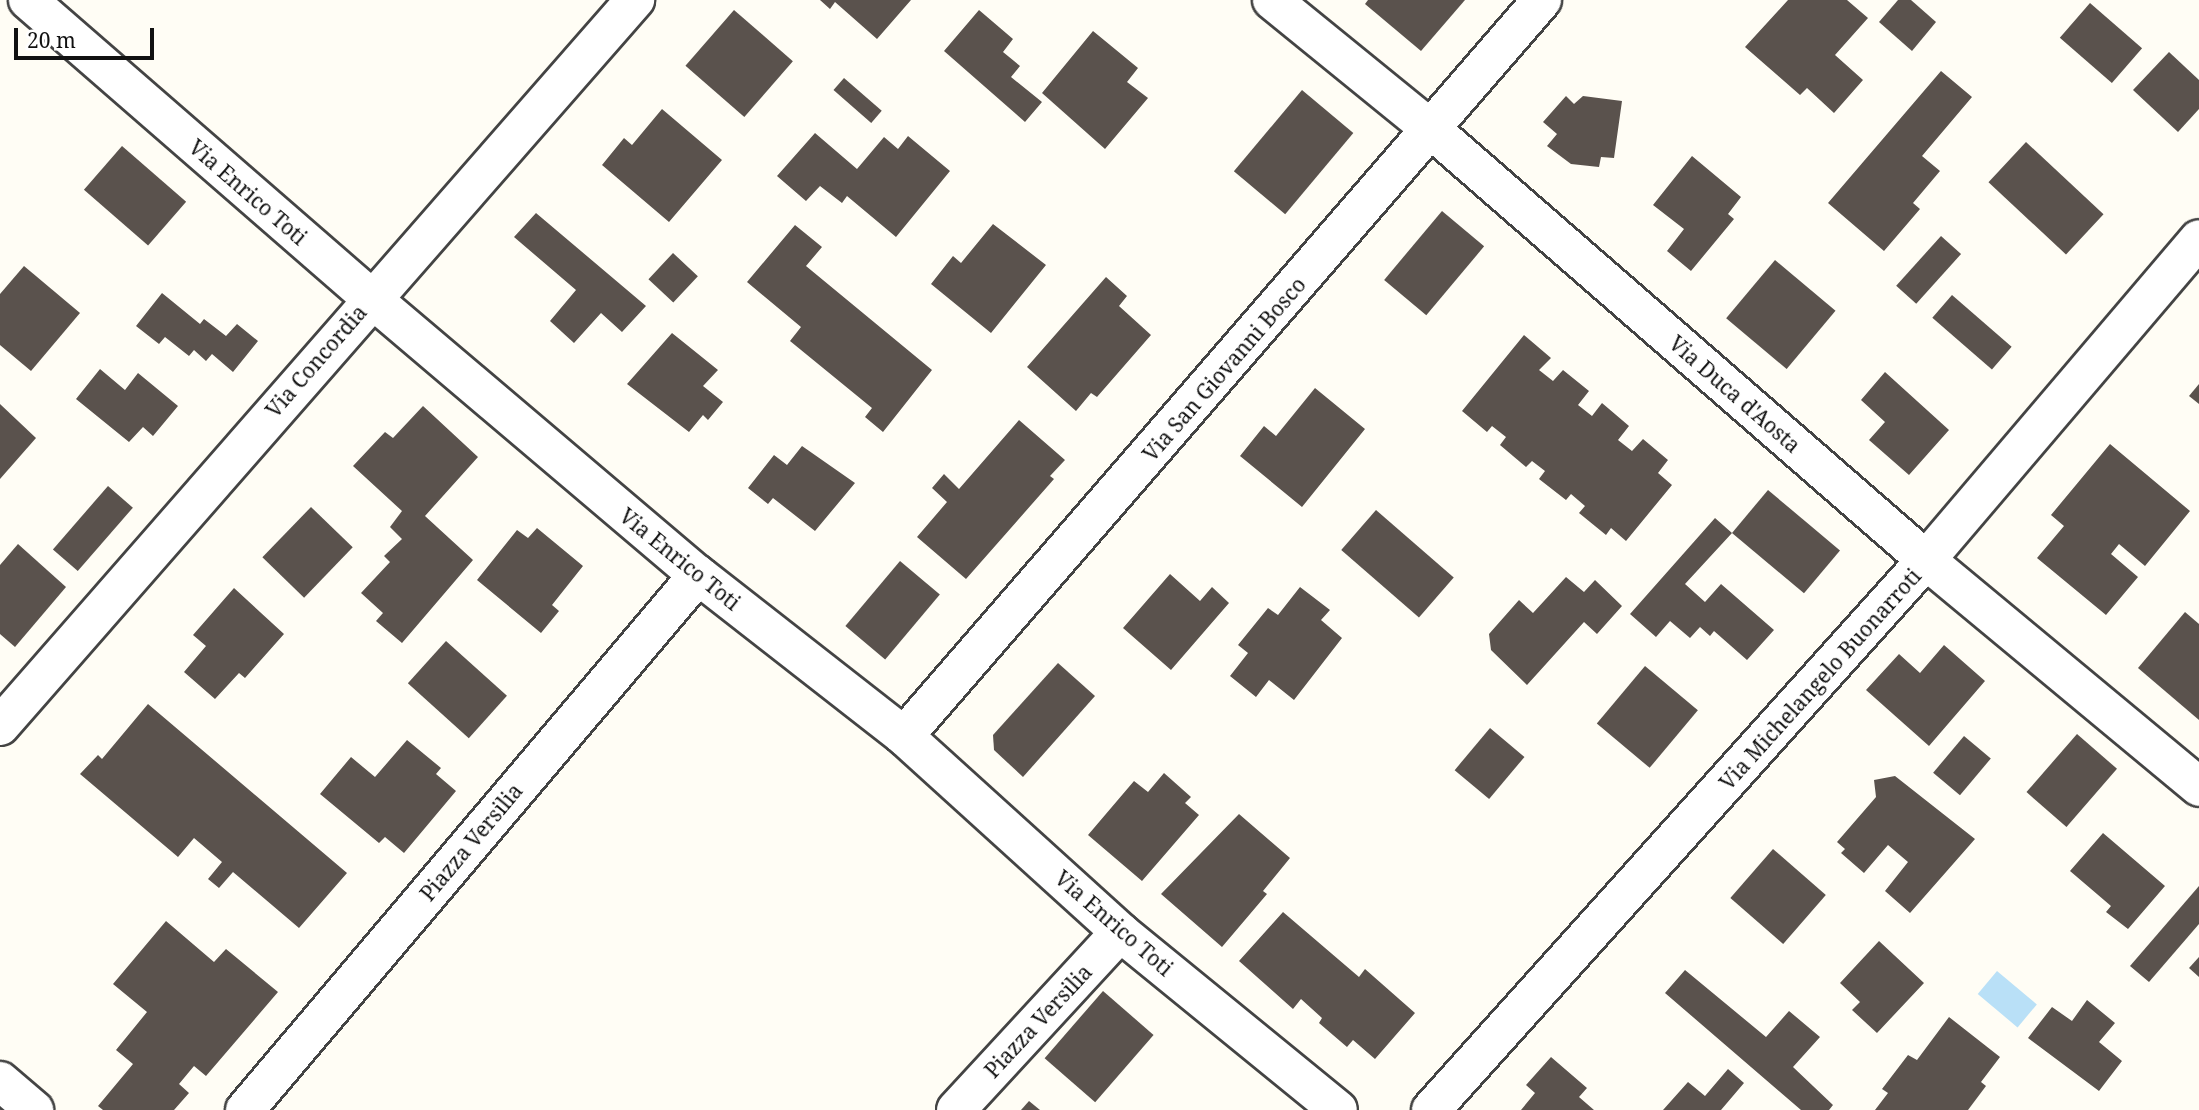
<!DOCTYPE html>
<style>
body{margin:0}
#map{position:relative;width:2199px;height:1110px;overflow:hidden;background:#fffdf5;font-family:"Noto Serif",serif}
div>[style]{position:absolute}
.water>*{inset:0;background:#b9e0f7;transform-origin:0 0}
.building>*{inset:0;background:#5a524d;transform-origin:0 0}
.roads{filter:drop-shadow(2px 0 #444) drop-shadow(-2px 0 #444) drop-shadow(0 2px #444) drop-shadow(0 -2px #444)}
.minor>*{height:38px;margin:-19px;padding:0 19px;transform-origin:19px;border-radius:19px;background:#fff}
span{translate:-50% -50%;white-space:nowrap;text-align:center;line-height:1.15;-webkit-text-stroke:7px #fff;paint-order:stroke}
.street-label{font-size:21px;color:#111}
.scale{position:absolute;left:14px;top:28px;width:140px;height:32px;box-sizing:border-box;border:4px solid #111;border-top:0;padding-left:9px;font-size:21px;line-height:24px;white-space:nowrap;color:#111;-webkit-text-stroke:5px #fff;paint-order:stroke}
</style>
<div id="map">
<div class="water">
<div style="left:1997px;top:971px;width:52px;height:30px;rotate:40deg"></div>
</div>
<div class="building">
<div style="clip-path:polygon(820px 0,911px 0,877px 39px,835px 2px,830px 9px)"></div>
<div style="clip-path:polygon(1368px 0,1465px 0,1421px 51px,1365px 4px)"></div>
<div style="clip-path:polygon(1788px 0,1847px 0,1868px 18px,1835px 55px,1863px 80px,1834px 113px,1807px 88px,1800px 95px,1745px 47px)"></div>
<div style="clip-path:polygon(1898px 0,1911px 0,1936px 22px,1912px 51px,1879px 22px)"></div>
<div style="left:2090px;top:3px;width:69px;height:46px;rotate:41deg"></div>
<div style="left:734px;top:10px;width:78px;height:74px;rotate:41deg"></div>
<div style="clip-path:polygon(979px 10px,1013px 39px,1003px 52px,1020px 66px,1011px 77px,1042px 102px,1025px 122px,944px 51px)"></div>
<div style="clip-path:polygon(1093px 31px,1138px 68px,1127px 82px,1148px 98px,1105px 149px,1042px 93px)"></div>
<div style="clip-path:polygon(2169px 52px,2199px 80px,2199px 109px,2178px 132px,2133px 90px)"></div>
<div style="clip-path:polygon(1941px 71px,1972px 97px,1922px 156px,1940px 171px,1913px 203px,1920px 209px,1884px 251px,1828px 203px)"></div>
<div style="left:844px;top:78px;width:50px;height:16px;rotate:41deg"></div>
<div style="left:1302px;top:90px;width:67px;height:106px;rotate:40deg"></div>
<div style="clip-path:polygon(1566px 96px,1574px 104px,1583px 96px,1622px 101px,1614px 158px,1601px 157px,1599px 167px,1571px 164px,1547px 146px,1557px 134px,1543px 122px)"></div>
<div style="clip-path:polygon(662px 109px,722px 160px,669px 222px,602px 165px,624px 138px,632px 145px)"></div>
<div style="clip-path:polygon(815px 133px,857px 169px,884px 137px,898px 149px,908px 136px,950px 171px,896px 237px,847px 196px,842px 203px,820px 186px,806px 201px,777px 176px)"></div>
<div style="left:2026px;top:142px;width:106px;height:55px;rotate:43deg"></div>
<div style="left:122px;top:146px;width:85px;height:58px;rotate:41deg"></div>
<div style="clip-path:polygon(1692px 156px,1741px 197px,1728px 214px,1734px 219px,1691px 271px,1667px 251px,1684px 229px,1653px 205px)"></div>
<div style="left:1442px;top:211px;width:55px;height:90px;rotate:40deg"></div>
<div style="clip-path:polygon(536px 213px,646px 306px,622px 332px,601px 313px,574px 343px,550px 321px,576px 290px,514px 237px)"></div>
<div style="clip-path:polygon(993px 224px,1046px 265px,991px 333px,931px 284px,953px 256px,961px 263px)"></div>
<div style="clip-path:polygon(795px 225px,822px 247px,806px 266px,932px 370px,883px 432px,865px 417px,872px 408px,790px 341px,801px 327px,747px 282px)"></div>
<div style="left:1941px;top:236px;width:27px;height:67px;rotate:42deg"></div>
<div style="left:673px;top:253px;width:34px;height:36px;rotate:43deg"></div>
<div style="left:1775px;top:260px;width:79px;height:76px;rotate:40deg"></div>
<div style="clip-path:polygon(24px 266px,80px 313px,31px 371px,0 345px,0 294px)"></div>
<div style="clip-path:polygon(1106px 277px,1127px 296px,1119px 306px,1151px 335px,1097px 397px,1091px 393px,1076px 411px,1027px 367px)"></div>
<div style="clip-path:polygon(162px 293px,200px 324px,204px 319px,226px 336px,237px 324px,258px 341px,233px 372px,212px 354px,206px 361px,194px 350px,189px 356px,165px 337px,159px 344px,136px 326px)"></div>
<div style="left:1952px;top:295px;width:79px;height:30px;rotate:41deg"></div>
<div style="clip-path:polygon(672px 333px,718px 370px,703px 386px,723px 402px,708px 420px,703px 415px,689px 432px,627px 384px)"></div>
<div style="clip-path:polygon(1524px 335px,1551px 358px,1539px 370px,1553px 381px,1563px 370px,1589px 391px,1578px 405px,1592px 416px,1602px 403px,1629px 426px,1618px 440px,1632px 451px,1643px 439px,1668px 460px,1658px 473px,1672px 485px,1626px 541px,1611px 528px,1606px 535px,1579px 513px,1585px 506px,1571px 494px,1566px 500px,1539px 479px,1545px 471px,1532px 461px,1526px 467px,1500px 445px,1506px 437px,1492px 426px,1487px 432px,1462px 411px)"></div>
<div style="clip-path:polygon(100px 369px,125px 390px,138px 373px,178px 406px,153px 436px,143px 427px,129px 442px,76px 399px)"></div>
<div style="clip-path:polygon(1885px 372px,1949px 430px,1909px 475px,1869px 440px,1885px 422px,1861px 400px)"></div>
<div style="clip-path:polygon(2199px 384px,2199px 404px,2189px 396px)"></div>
<div style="clip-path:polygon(1315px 388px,1365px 429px,1302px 507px,1240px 456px,1264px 426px,1276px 436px)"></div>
<div style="clip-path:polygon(0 404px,36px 438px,0 479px)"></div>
<div style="clip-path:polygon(423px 406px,478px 457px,425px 516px,473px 560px,402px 643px,376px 621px,383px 613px,361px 593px,390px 562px,384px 556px,402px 539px,390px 527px,402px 511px,353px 466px,385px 432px,393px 438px)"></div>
<div style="clip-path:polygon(1019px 420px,1065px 460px,1050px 476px,1054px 479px,966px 579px,917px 537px,947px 502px,932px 488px,944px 474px,959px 489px)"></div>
<div style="clip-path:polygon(2110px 444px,2190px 511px,2145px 566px,2119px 544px,2111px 554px,2138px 577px,2106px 615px,2037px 558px,2064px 526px,2051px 515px)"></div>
<div style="clip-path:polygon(802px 446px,855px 483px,815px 531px,773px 498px,768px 504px,748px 488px,774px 455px,787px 465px)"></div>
<div style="left:108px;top:486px;width:33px;height:84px;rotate:41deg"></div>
<div style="left:1768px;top:490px;width:94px;height:56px;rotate:40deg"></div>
<div style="left:311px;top:507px;width:58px;height:70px;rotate:44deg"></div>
<div style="left:1376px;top:510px;width:103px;height:53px;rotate:41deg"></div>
<div style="clip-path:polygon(1715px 518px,1732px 533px,1685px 584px,1705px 602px,1721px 584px,1774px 630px,1747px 660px,1714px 631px,1710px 636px,1700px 627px,1690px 638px,1670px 621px,1656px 637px,1630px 614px)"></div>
<div style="clip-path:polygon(537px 528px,583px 566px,552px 605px,559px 611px,541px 633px,477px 580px,517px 530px,528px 538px)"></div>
<div style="clip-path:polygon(18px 544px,66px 587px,15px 647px,0 634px,0 565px)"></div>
<div style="left:900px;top:561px;width:52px;height:85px;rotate:40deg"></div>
<div style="clip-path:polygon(1170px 574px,1200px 601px,1212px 587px,1229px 603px,1171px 670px,1123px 628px)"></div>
<div style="clip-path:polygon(1566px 577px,1584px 592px,1595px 580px,1622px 606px,1597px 634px,1584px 622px,1527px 685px,1491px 650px,1489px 634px,1519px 600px,1533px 613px)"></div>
<div style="clip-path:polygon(1300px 587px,1330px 610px,1321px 620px,1342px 638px,1294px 700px,1269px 680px,1256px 697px,1230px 676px,1248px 653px,1238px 645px,1268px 608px,1278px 615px)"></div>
<div style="clip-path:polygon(234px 588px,284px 634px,245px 678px,239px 673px,215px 699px,184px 672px,206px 646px,193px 635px)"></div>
<div style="clip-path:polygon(2185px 612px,2199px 624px,2199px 720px,2138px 668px)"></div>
<div style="left:446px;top:641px;width:82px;height:57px;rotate:42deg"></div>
<div style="clip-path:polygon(1944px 645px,1985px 681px,1929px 746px,1866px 690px,1899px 654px,1920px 673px)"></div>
<div style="clip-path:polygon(1058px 663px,1095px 696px,1023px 777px,994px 750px,993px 735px)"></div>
<div style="left:1645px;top:666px;width:69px;height:75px;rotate:40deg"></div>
<div style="clip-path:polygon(148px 704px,347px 873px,299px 928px,233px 872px,219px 888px,208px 879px,222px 862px,194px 838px,178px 857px,80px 774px,98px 755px,102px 759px)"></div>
<div style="left:1490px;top:728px;width:45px;height:55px;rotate:40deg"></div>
<div style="left:2077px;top:734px;width:53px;height:77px;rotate:41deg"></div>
<div style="left:1964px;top:736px;width:35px;height:48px;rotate:40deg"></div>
<div style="clip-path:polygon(407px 740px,441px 768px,436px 774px,456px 791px,404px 853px,385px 837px,379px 843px,320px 794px,351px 757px,375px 777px)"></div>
<div style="clip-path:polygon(1164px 773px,1191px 797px,1185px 803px,1199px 815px,1142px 881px,1088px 835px,1134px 781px,1148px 792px)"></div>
<div style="clip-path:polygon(1895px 776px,1975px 839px,1910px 913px,1885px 891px,1908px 862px,1888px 845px,1864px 873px,1841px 853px,1845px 849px,1837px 842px,1876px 797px,1874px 780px)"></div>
<div style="clip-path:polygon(1239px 814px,1290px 858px,1263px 891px,1267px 894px,1222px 947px,1161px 894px)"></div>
<div style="clip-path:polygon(2103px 833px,2165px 886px,2128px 929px,2106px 912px,2111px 906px,2070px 871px)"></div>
<div style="left:1773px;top:849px;width:70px;height:65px;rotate:41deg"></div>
<div style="clip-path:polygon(2199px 886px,2199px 924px,2149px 982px,2130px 966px)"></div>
<div style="clip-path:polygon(1283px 912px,1359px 977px,1365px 969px,1415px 1013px,1375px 1059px,1353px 1040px,1347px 1047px,1319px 1023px,1322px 1018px,1301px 999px,1293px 1009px,1239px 961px)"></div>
<div style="clip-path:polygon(166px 921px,214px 962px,226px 949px,278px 992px,206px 1076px,194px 1066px,179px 1084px,189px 1093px,174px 1110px,103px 1110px,98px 1106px,133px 1064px,116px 1050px,147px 1012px,113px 984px)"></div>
<div style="clip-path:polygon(1879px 941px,1924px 983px,1877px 1033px,1852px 1010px,1860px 1002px,1840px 983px)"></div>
<div style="clip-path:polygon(2199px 957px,2199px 977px,2189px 968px)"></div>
<div style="clip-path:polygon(1685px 970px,1766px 1037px,1789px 1011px,1820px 1037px,1793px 1067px,1833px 1105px,1829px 1110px,1801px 1110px,1665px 993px)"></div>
<div style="left:1103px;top:991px;width:67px;height:89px;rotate:41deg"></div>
<div style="clip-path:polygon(2087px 1000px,2115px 1023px,2099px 1042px,2122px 1061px,2099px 1091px,2028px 1038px,2052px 1007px,2072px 1021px)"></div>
<div style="clip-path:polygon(1949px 1017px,2000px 1057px,1981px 1082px,1986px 1086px,1968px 1110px,1875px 1110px,1888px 1093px,1882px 1089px,1908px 1055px,1917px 1060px)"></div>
<div style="clip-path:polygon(1551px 1057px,1587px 1088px,1579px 1097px,1594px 1110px,1521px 1110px,1535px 1093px,1526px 1085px)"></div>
<div style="clip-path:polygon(1728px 1069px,1744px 1083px,1721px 1110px,1663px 1110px,1688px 1082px,1705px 1096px)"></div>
<div style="clip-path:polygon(1029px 1101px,1040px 1110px,1021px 1110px)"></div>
</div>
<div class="roads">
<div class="minor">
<div style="left:28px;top:0;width:454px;rotate:41deg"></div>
<div style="left:371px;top:298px;width:429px;rotate:40.3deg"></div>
<div style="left:698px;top:575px;width:261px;rotate:38deg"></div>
<div style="left:904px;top:736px;width:292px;rotate:42.2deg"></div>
<div style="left:1120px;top:932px;width:281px;rotate:39.2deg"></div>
<div style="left:1272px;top:0;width:206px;rotate:39.1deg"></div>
<div style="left:1432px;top:130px;width:655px;rotate:41.04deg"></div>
<div style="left:1926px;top:560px;width:355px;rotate:39.7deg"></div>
<div style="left:0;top:726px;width:965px;rotate:-48.83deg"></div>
<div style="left:904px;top:736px;width:974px;rotate:-49.08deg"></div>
<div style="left:0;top:1081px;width:45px;rotate:40.5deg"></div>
<div style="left:245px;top:1110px;width:701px;rotate:-49.74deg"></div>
<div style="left:956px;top:1110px;width:242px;rotate:-47.3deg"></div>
<div style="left:1431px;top:1110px;width:740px;rotate:-48.01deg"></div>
<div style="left:1926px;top:560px;width:421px;rotate:-49.6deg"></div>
</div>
</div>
<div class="street-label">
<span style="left:248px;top:192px;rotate:41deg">Via Enrico Toti</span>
<span style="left:316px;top:361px;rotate:-49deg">Via Concordia</span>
<span style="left:1224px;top:369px;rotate:-49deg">Via San Giovanni Bosco</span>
<span style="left:1735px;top:394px;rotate:41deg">Via Duca d'Aosta</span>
<span style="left:680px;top:559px;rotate:39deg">Via Enrico Toti</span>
<span style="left:1820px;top:679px;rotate:-48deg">Via Michelangelo Buonarroti</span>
<span style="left:471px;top:842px;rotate:-50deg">Piazza Versilia</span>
<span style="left:1114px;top:923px;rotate:41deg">Via Enrico Toti</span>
<span style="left:1038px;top:1021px;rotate:-47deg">Piazza Versilia</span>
</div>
<div class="scale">20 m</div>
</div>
